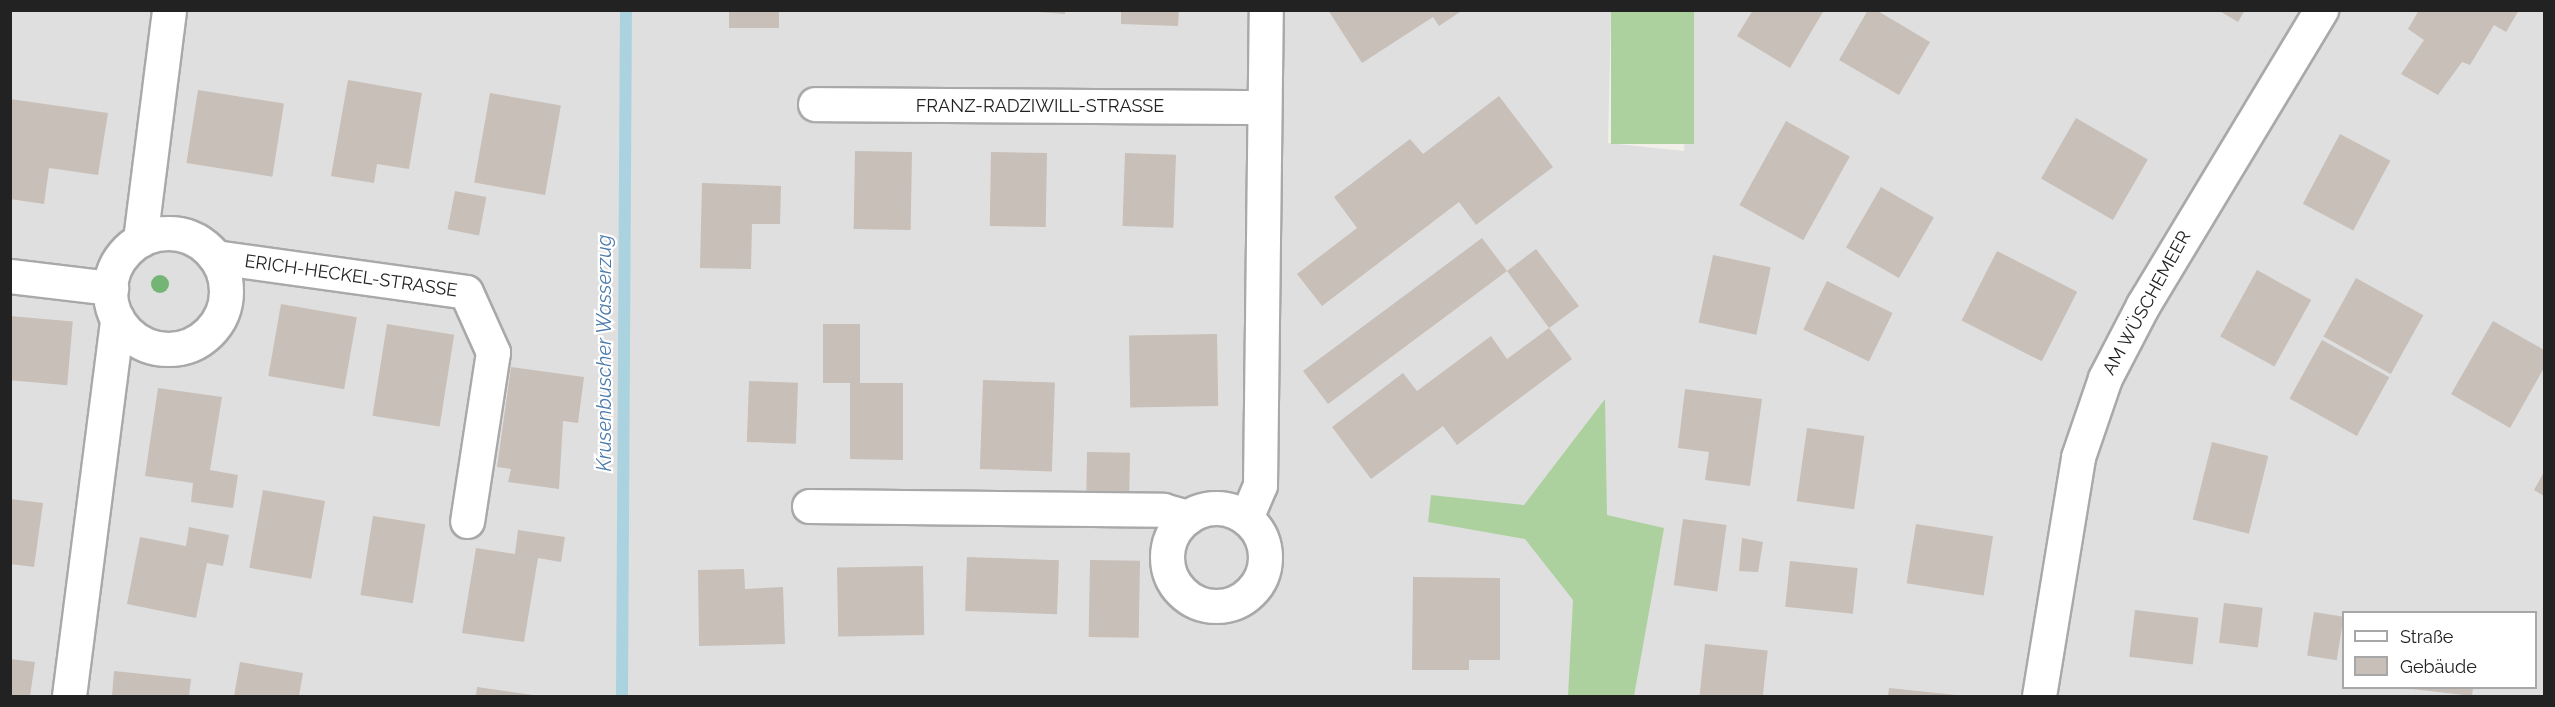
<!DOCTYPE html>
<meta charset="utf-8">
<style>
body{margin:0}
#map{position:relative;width:2555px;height:707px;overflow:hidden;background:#f2efe9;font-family:Raleway,sans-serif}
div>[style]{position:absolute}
.residential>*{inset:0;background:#e0dfdf}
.forest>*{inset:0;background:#add19e;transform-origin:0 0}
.stream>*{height:12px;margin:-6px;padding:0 6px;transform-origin:6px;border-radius:6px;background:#aad3df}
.building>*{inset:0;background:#c7bfb8;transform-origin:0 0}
.roads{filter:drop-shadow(2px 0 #a9a9a9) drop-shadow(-2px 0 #a9a9a9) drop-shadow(0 2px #a9a9a9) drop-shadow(0 -2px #a9a9a9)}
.street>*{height:33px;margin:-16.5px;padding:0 16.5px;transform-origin:16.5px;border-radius:16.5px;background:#fff}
.street>.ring{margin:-16.5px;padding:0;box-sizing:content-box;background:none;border:33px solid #fff;border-radius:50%}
.trees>*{width:18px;height:18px;margin:-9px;border-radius:50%;background:#74b475}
span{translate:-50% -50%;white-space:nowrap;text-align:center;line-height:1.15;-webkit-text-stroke:4.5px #fff;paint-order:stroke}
.street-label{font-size:18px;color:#222}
.water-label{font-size:20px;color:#4a7aab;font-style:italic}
.frame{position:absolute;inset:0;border:12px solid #222;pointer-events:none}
.legend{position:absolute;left:2342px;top:611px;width:195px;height:78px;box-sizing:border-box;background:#fff;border:2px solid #a7a7a7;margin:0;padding:8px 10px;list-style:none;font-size:18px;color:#222}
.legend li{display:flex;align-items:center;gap:12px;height:30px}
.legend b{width:30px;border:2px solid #a7a7a7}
</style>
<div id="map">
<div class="residential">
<div style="clip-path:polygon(evenodd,10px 11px,1611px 11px,1608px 143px,1684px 151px,1694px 11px,2544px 11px,2544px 696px,11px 696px,10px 11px,2344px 612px,2536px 612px,2536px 688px,2344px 688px,2344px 612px)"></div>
</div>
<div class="forest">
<div style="left:1611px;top:11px;width:83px;height:133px"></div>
<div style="clip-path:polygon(1605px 399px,1607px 515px,1664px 528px,1634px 696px,1568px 696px,1573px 600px,1525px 539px,1428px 522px,1431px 495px,1524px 505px)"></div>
</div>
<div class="stream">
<div style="left:622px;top:696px;width:686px;rotate:-89.67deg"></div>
</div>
<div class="building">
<div style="left:729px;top:10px;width:50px;height:18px"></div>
<div style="clip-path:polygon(1014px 10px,1065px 10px,1065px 14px)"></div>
<div style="clip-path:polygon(1121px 10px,1179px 10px,1178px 26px,1121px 24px)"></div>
<div style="clip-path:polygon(1328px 10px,1463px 10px,1439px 26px,1433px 17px,1362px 63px)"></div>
<div style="clip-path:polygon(1753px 10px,1824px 10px,1790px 68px,1737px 36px)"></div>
<div style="clip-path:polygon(1868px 10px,1876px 10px,1930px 42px,1899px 95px,1839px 60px)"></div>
<div style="clip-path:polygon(2218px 10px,2245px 10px,2238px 22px)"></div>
<div style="clip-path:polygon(2419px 10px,2519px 10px,2506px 32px,2494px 25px,2470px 65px,2462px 62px,2438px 95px,2401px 74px,2424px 40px,2408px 29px)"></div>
<div style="clip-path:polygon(348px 80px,422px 93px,409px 169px,377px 164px,374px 183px,331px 176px)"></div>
<div style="left:198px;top:90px;width:87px;height:74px;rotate:9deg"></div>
<div style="left:490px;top:93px;width:72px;height:91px;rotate:10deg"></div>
<div style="clip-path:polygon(1499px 96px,1553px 167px,1476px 225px,1459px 202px,1322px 306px,1297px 274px,1357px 228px,1334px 197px,1410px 139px,1423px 154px)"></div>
<div style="clip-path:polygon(10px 99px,108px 113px,98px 175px,49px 168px,44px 204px,10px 199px)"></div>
<div style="left:2076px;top:118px;width:83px;height:70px;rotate:30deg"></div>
<div style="left:1786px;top:121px;width:73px;height:96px;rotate:29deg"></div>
<div style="left:2340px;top:134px;width:57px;height:79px;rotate:28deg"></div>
<div style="left:855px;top:151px;width:57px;height:78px;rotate:1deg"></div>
<div style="left:991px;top:152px;width:56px;height:74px;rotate:1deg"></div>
<div style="left:1125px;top:153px;width:51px;height:73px;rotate:2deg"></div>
<div style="clip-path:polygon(702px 183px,781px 186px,780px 224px,752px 224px,751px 269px,700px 268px)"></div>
<div style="left:1881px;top:187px;width:61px;height:70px;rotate:30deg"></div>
<div style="left:455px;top:191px;width:32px;height:39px;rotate:11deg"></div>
<div style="clip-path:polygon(1482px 238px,1507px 271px,1536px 249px,1579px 306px,1549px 328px,1507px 271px,1328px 404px,1303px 371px)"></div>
<div style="left:1997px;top:251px;width:90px;height:78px;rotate:27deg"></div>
<div style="left:1713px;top:255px;width:59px;height:69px;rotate:12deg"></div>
<div style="left:2257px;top:270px;width:62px;height:76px;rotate:29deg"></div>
<div style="left:2356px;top:278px;width:77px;height:67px;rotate:29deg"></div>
<div style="left:1827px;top:281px;width:73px;height:54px;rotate:26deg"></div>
<div style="left:281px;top:304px;width:77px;height:73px;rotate:10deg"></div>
<div style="left:10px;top:316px;width:63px;height:64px;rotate:5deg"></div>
<div style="clip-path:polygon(2493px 321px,2544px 350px,2544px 368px,2510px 428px,2451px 394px)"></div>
<div style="left:387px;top:324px;width:68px;height:93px;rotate:9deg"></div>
<div style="clip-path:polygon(823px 324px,860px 324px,860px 383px,903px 383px,903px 460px,850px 459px,850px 383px,823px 383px)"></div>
<div style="clip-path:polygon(1549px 328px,1572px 359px,1457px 445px,1443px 426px,1371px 479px,1332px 427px,1403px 373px,1417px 391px,1491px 336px,1507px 359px)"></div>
<div style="left:1217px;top:334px;width:72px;height:88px;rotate:89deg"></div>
<div style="left:2322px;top:340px;width:77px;height:67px;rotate:29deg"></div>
<div style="clip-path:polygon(511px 367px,584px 377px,578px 423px,563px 421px,559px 489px,508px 482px,511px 469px,497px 467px)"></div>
<div style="left:983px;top:380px;width:72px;height:89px;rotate:2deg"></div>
<div style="left:749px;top:381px;width:49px;height:61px;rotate:2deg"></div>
<div style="clip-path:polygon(158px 388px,222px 397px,210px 470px,238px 475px,233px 508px,191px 502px,193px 483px,145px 476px)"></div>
<div style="clip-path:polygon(1685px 389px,1762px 399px,1750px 486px,1705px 480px,1709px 452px,1678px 448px)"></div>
<div style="left:1807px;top:428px;width:58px;height:74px;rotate:8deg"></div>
<div style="left:2212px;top:442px;width:58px;height:80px;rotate:14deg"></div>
<div style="left:1087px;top:452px;width:43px;height:40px;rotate:1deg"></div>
<div style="clip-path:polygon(2544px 472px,2544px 496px,2534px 490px)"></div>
<div style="left:263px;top:490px;width:63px;height:79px;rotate:10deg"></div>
<div style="clip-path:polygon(10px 499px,43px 503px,34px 567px,10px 564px)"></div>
<div style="left:373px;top:516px;width:53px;height:80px;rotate:9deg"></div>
<div style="left:1683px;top:519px;width:44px;height:67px;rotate:8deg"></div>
<div style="left:1916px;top:524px;width:78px;height:60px;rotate:9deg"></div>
<div style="clip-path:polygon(189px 527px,229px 535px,223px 566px,207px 563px,196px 618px,127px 604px,140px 537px,186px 546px)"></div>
<div style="clip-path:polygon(518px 530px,565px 537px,561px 562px,538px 558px,524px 642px,462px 633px,476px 548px,515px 554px)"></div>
<div style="clip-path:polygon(1742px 538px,1763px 542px,1758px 572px,1739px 571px)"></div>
<div style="left:967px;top:557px;width:92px;height:54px;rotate:2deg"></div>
<div style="left:1090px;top:560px;width:50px;height:77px;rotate:1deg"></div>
<div style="left:1790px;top:561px;width:68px;height:46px;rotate:6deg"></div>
<div style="left:923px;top:566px;width:69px;height:86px;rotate:89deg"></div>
<div style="clip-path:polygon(744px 569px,745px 589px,783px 587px,785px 644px,699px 646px,698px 570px)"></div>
<div style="clip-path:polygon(1413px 577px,1500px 578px,1500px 660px,1469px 660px,1469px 670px,1412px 670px)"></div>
<div style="left:2224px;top:603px;width:39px;height:40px;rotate:7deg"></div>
<div style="left:2135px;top:610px;width:64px;height:47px;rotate:7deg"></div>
<div style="left:2314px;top:612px;width:30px;height:44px;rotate:9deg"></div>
<div style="left:1705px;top:644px;width:63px;height:52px;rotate:6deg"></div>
<div style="clip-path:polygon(10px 659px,35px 662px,30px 696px,10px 696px)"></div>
<div style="clip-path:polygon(240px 662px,303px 673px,299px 696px,234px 696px)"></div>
<div style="clip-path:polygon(114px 671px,191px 679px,189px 696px,112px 696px)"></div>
<div style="clip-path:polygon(477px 687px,533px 695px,533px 696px,476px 696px)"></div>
<div style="clip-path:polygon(1889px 688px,1956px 695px,1956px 696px,1888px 696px)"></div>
<div style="clip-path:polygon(2404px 688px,2473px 688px,2472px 696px)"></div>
</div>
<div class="roads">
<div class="street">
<div style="left:815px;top:104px;width:449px;rotate:0.4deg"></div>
<div class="ring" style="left:110px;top:233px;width:83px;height:83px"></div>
<div style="left:140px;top:240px;width:232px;rotate:-82.8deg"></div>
<div style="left:215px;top:257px;width:253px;rotate:7.9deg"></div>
<div style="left:466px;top:292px;width:66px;rotate:65.8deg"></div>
<div style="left:493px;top:352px;width:171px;rotate:98.7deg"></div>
<div style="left:10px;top:276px;width:102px;rotate:6.8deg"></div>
<div style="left:809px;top:506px;width:354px;rotate:0.6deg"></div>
<div style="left:1163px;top:510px;width:26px;rotate:16deg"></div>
<div class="ring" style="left:1167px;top:508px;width:65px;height:65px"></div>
<div style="left:1246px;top:518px;width:36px;rotate:-67deg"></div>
<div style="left:1260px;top:485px;width:475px;rotate:-89.3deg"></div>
<div style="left:69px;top:696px;width:380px;rotate:-82.7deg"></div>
<div style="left:2039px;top:696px;width:242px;rotate:-80.7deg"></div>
<div style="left:2078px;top:457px;width:83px;rotate:-71.1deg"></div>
<div style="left:2105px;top:378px;width:82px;rotate:-62.5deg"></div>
<div style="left:2143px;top:305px;width:345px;rotate:-58.9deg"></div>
</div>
</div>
<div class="trees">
<div style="left:160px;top:284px"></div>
</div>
<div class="street-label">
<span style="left:1040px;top:106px">FRANZ-RADZIWILL-STRASSE</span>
<span style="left:351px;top:276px;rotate:8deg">ERICH-HECKEL-STRASSE</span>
<span style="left:2147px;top:303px;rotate:-61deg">AM WÜSCHEMEER</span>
</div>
<div class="water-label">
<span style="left:604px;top:353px;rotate:-90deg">Krusenbuscher Wasserzug</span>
</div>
<div class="frame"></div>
<ul class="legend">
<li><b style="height:8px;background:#fff"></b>Straße</li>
<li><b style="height:16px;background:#c7bfb8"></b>Gebäude</li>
</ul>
</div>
